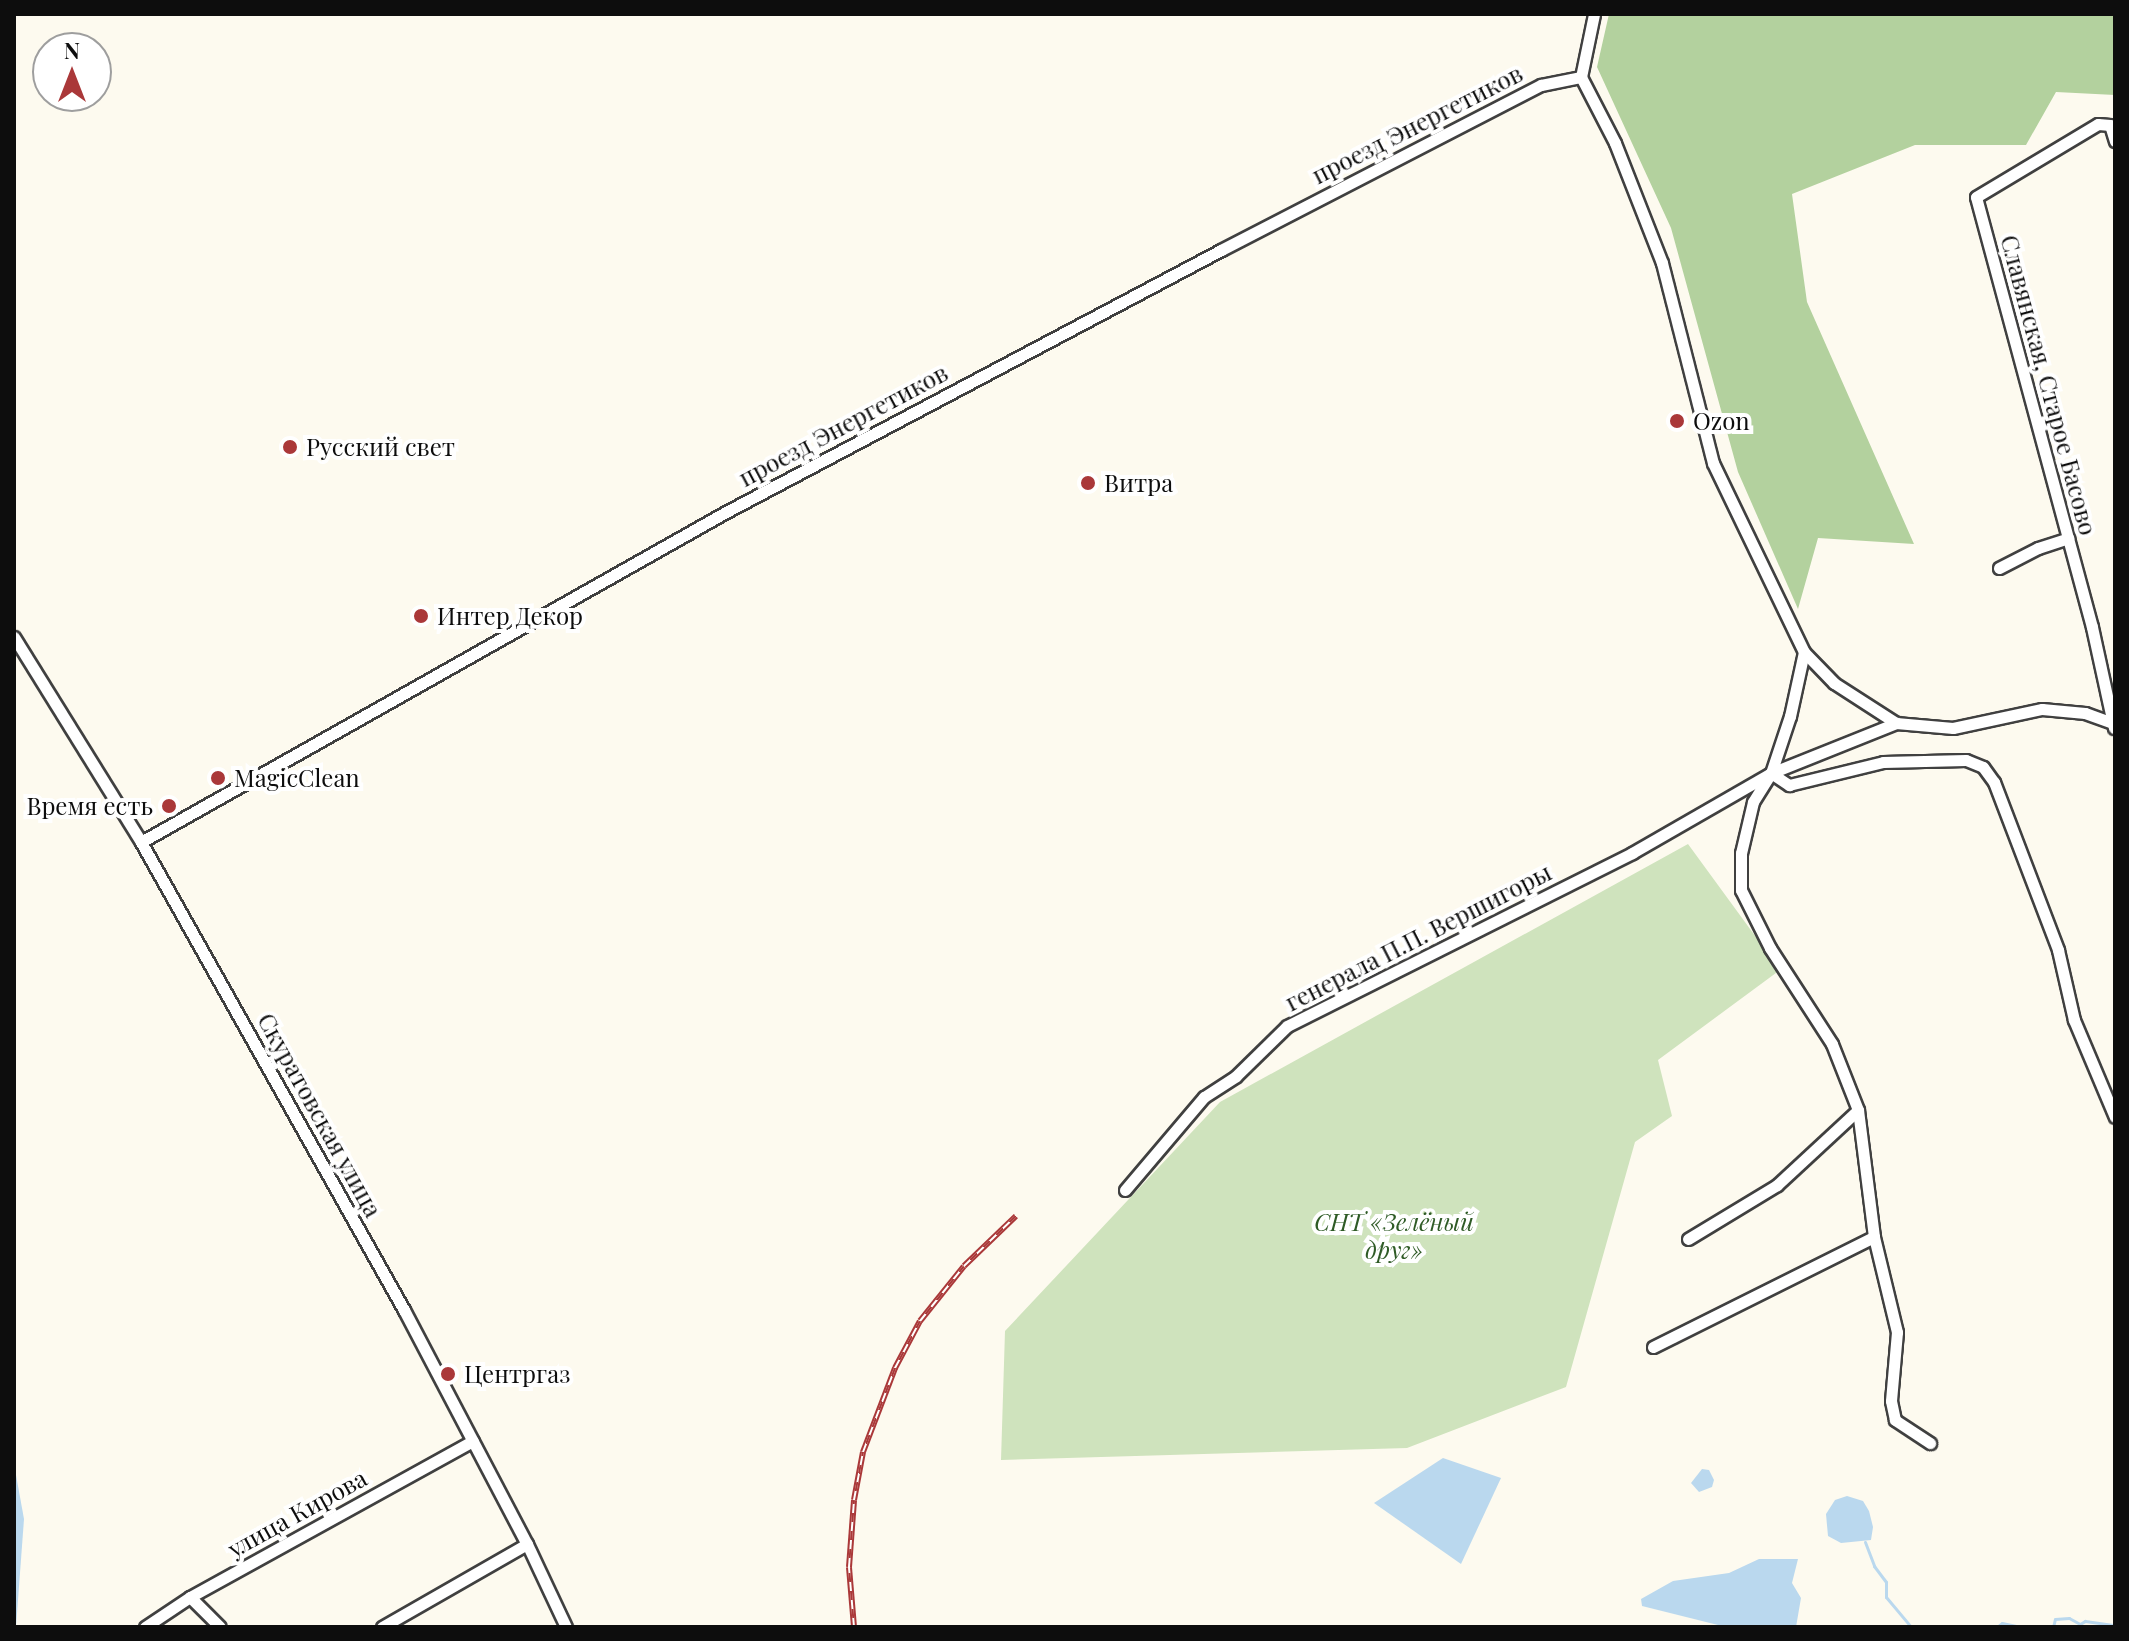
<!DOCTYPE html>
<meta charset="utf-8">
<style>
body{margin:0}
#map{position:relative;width:2129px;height:1641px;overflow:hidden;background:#fdfaef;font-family:"Playfair Display",serif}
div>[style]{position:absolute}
.green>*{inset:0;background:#cfe3bd}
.forest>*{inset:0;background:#b3d19e}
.water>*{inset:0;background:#bad8ee}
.stream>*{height:3px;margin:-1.5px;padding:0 1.5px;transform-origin:1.5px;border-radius:1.5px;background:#bad8ee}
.roads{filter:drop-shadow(2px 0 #404040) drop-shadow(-2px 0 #404040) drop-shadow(0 2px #404040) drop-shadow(0 -2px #404040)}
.minor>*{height:11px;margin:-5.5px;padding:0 5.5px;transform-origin:5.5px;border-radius:5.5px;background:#fff}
.rail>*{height:6px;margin-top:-3px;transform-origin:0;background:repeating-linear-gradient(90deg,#fff 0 9px,#aa3839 0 18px);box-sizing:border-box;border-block:2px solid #aa3839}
.dots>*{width:22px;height:22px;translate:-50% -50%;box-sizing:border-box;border:4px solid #fff;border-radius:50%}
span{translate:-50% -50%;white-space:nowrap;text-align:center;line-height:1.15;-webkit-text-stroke:8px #fff;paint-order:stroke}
.street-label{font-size:24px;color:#0d0d0d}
.poi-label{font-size:24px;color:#0d0d0d}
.left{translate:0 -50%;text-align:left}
.right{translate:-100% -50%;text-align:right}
.park-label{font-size:24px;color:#2f5b26;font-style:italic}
.frame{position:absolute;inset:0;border:16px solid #0d0d0d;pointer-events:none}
.north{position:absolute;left:32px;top:32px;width:80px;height:80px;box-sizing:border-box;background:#fff;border:2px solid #9e9e9e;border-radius:50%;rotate:0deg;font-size:22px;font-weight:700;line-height:32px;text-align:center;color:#0d0d0d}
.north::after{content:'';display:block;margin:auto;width:28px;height:36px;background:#aa3839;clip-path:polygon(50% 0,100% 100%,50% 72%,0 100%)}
</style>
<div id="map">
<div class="green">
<div style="clip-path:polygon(1688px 844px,1780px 970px,1658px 1060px,1672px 1116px,1635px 1142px,1566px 1387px,1407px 1448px,1001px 1460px,1005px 1331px,1220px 1102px)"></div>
</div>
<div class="forest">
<div style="clip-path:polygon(1609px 14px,2115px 14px,2115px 95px,2056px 92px,2026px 145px,1915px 145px,1792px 194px,1807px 302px,1914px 544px,1818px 538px,1798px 609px,1738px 472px,1671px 228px,1597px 67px)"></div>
</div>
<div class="water">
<div style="clip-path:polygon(1443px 1458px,1501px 1478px,1461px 1564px,1374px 1503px)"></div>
<div style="clip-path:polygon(14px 1464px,24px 1519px,16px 1627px,14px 1627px)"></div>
<div style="clip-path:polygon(1702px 1469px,1709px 1470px,1714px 1480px,1712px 1487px,1699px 1492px,1691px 1483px)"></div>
<div style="clip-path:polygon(1847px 1496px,1863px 1501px,1869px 1511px,1873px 1527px,1871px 1540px,1841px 1543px,1828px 1536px,1826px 1514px,1835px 1500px)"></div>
<div style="clip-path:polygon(1759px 1559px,1798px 1559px,1792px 1583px,1801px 1598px,1796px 1627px,1726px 1627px,1642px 1606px,1641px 1599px,1673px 1581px,1729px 1573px)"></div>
</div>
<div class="stream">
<div style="left:1865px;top:1542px;width:26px;rotate:69deg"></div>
<div style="left:1874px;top:1566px;width:20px;rotate:53deg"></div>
<div style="left:1886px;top:1582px;width:15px;rotate:90deg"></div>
<div style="left:1886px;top:1597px;width:39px;rotate:50deg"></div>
<div style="left:1935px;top:1627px;width:5px"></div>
<div style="left:1997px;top:1627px;width:6px;rotate:-39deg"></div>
<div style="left:2002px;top:1623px;width:19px;rotate:12deg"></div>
<div style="left:2053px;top:1627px;width:8px;rotate:-76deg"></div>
<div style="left:2055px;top:1619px;width:14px;rotate:-4deg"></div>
<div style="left:2069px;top:1618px;width:13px;rotate:29deg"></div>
<div style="left:2080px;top:1624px;width:6px;rotate:-31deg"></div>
<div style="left:2085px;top:1621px;width:30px;rotate:8deg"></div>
</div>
<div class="roads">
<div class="minor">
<div style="left:1581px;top:77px;width:74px;rotate:62.7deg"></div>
<div style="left:1615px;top:143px;width:129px;rotate:68.6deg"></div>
<div style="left:1662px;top:263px;width:206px;rotate:75.7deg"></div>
<div style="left:1713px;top:463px;width:210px;rotate:64.3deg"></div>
<div style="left:1804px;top:652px;width:43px;rotate:45.9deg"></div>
<div style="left:1834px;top:683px;width:74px;rotate:32.8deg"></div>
<div style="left:1896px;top:723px;width:57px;rotate:5deg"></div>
<div style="left:1953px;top:728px;width:91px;rotate:-12.1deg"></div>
<div style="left:2042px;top:709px;width:43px;rotate:5.3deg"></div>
<div style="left:2085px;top:713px;width:32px;rotate:20deg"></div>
<div style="left:1581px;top:77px;width:64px;rotate:-78.3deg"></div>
<div style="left:1999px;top:568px;width:44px;rotate:-27.1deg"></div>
<div style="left:2038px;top:548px;width:32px;rotate:-18deg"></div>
<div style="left:14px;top:637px;width:241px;rotate:58.2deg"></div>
<div style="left:141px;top:842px;width:537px;rotate:60.67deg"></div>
<div style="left:404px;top:1310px;width:264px;rotate:62.3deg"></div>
<div style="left:527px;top:1544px;width:92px;rotate:64.8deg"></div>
<div style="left:1804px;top:652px;width:66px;rotate:102.3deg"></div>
<div style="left:1790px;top:716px;width:60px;rotate:108.4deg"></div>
<div style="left:1771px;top:773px;width:34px;rotate:122deg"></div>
<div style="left:1753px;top:802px;width:52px;rotate:103.2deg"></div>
<div style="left:1741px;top:853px;width:37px;rotate:90deg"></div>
<div style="left:1741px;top:890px;width:65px;rotate:63.4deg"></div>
<div style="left:1770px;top:948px;width:114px;rotate:57.1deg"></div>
<div style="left:1832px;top:1044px;width:71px;rotate:68.5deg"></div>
<div style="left:1858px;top:1110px;width:128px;rotate:82.8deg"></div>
<div style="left:1874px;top:1237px;width:98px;rotate:76.4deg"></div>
<div style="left:1897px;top:1332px;width:69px;rotate:95deg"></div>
<div style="left:1891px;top:1401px;width:19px;rotate:78deg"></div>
<div style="left:1895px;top:1420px;width:42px;rotate:33.3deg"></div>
<div style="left:2114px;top:728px;width:103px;rotate:-102.3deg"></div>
<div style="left:2092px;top:627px;width:445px;rotate:-105.1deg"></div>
<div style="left:1976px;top:197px;width:142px;rotate:-30.9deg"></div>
<div style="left:2098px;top:124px;width:12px;rotate:5deg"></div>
<div style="left:2110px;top:125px;width:17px;rotate:73deg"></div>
<div style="left:1771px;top:773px;width:22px;rotate:34deg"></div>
<div style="left:1789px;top:785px;width:97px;rotate:-13.7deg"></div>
<div style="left:1883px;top:762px;width:83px;rotate:-1.4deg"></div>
<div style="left:1966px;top:760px;width:18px;rotate:22deg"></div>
<div style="left:1983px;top:767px;width:19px;rotate:54deg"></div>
<div style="left:1994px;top:782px;width:180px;rotate:69.1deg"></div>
<div style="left:2058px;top:950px;width:72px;rotate:77.1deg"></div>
<div style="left:2074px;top:1020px;width:105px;rotate:67.1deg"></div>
<div style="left:141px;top:842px;width:672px;rotate:-29.43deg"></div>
<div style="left:726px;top:512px;width:560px;rotate:-27.89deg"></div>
<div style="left:1221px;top:250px;width:360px;rotate:-27.3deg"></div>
<div style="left:1541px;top:85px;width:41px;rotate:-11.3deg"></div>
<div style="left:1125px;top:1190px;width:122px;rotate:-49.7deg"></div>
<div style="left:1204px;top:1097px;width:38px;rotate:-33deg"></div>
<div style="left:1236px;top:1076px;width:71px;rotate:-44.4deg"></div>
<div style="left:1287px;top:1026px;width:386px;rotate:-26.6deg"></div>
<div style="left:1632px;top:853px;width:160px;rotate:-29.9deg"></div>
<div style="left:1771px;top:773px;width:135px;rotate:-21.8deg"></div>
<div style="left:1688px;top:1239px;width:104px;rotate:-31.2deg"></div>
<div style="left:1777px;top:1185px;width:110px;rotate:-42.8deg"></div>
<div style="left:1653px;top:1347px;width:247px;rotate:-26.5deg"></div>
<div style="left:190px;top:1597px;width:42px;rotate:45deg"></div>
<div style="left:145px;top:1627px;width:54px;rotate:-33.7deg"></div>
<div style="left:190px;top:1597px;width:323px;rotate:-28.9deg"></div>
<div style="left:382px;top:1627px;width:167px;rotate:-29.8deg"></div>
</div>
</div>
<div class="rail">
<div style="left:854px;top:1627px;width:60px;rotate:-94.8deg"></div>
<div style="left:849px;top:1567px;width:67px;rotate:-85.7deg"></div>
<div style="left:854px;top:1500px;width:49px;rotate:-79.4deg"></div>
<div style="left:863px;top:1452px;width:90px;rotate:-69.1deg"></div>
<div style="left:895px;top:1368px;width:53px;rotate:-62deg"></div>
<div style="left:920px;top:1321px;width:70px;rotate:-51.3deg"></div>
<div style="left:964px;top:1266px;width:72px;rotate:-43.9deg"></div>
</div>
<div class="dots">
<div style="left:1677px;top:421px;background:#aa3839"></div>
<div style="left:290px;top:447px;background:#aa3839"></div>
<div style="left:1088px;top:483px;background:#aa3839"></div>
<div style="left:421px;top:616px;background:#aa3839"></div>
<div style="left:218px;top:778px;background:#aa3839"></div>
<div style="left:169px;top:806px;background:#aa3839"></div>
<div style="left:448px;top:1374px;background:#aa3839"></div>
</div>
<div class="street-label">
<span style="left:1417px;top:124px;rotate:-27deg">проезд Энергетиков</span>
<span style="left:2049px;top:385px;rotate:75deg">Славянская, Старое Басово</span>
<span style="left:843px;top:425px;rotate:-28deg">проезд Энергетиков</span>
<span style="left:1418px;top:937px;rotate:-27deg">генерала П.П. Вершигоры</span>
<span style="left:320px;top:1115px;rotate:61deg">Скуратовская улица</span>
<span style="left:297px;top:1513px;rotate:-29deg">улица Кирова</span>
</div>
<div class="poi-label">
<span class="left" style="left:1693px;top:421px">Ozon</span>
<span class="left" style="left:306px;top:447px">Русский свет</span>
<span class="left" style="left:1104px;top:483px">Витра</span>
<span class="left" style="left:437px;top:616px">Интер Декор</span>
<span class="left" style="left:234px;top:778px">MagicClean</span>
<span class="right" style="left:153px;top:806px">Время есть</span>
<span class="left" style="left:464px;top:1374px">Центргаз</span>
</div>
<div class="park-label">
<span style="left:1394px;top:1236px">СНТ «Зелёный<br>друг»</span>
</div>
<div class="frame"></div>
<div class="north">N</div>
</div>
